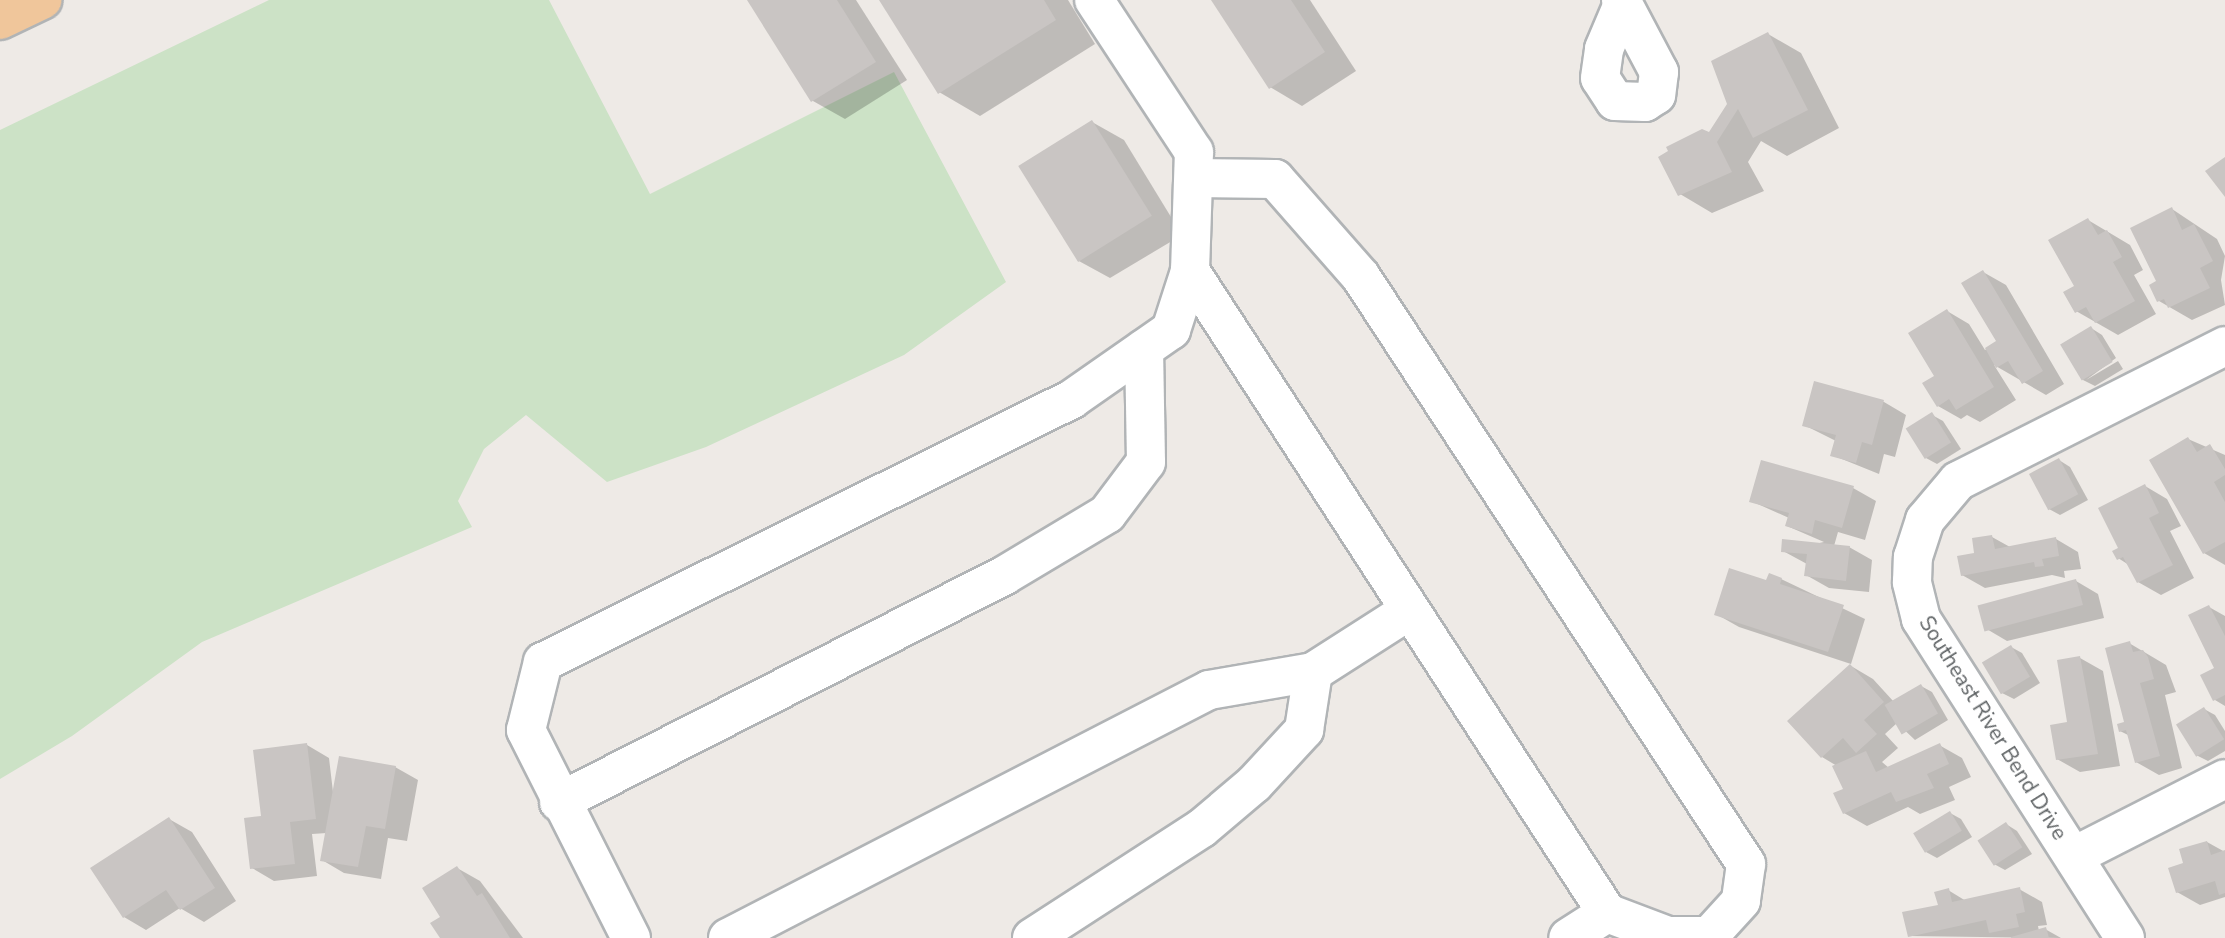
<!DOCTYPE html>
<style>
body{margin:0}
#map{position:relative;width:2225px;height:938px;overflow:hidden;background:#eeeae6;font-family:"Nunito Sans",sans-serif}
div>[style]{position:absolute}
.green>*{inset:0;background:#cce2c6}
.shadow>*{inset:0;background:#0003}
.building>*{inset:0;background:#c9c5c3;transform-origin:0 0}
.roads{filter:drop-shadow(2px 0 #b1b4b6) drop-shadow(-2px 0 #b1b4b6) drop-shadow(0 2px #b1b4b6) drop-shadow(0 -2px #b1b4b6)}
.minor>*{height:38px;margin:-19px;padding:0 19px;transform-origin:19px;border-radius:19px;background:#fff}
.highway>*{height:38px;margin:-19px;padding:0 19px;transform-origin:19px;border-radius:19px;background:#f0c69b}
span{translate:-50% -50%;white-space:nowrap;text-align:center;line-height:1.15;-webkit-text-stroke:7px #fff;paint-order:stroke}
.street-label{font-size:21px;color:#5e6264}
</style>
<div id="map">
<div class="green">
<div style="clip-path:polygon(269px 0,549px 0,650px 194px,894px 72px,1006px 282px,904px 355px,706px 447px,607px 482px,526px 415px,484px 449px,458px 501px,472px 527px,202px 642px,72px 736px,0 779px,0 130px)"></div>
</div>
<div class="shadow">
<div style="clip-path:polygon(749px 0,856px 0,907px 80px,845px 119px,813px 101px)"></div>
<div style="clip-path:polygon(881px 0,1068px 0,1095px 44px,980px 116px,939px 92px)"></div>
<div style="clip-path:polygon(1214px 0,1310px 0,1356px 71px,1302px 106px,1270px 87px)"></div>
<div style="clip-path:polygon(1768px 34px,1801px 53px,1839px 128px,1787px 156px,1761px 141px,1748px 162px,1764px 191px,1712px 213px,1680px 194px)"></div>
<div style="clip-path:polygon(1092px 122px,1124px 140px,1182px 235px,1110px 278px,1077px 260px)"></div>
<div style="clip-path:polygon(2172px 209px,2217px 239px,2225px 256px,2221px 280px,2225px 305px,2192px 320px,2159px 301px)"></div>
<div style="clip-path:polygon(2088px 220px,2130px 245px,2143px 270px,2134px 275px,2156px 314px,2118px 335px,2076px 311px)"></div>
<div style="clip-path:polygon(1983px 272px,2006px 285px,2064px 384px,2046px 395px,1994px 365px,2016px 400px,1980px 422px,1967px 415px,1961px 419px,1938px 406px,1937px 376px,1947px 311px,1969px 324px,1985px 350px,1998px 342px)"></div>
<div style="clip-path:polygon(2091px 328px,2102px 335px,2116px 358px,2086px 380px,2118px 361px,2123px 369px,2095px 386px,2083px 380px)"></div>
<div style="clip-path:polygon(1816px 383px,1884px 402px,1906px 415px,1895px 457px,1884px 454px,1879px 474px,1832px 455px,1836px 441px,1804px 425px)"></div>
<div style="clip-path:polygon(1932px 415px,1943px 421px,1961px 449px,1937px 464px,1926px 458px)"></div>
<div style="clip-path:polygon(2188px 439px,2225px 455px,2225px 565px,2204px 553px)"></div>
<div style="clip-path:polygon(2059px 460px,2070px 467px,2088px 500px,2060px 515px,2049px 509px)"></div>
<div style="clip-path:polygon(2145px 486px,2167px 499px,2181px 526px,2170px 531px,2194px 578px,2161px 595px,2138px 582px,2129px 565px,2118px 558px)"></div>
<div style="clip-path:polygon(1853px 488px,1876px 501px,1865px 540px,1838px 532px,1834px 546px,1849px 547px,1872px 560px,1869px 592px,1829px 588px,1806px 575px,1807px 564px,1783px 551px,1824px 542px,1787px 526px,1789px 518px,1751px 501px)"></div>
<div style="clip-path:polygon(1992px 537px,2010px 547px,2056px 539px,2078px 552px,2081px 569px,2064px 571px,2065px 578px,2052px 575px,1985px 588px,1962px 575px)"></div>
<div style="clip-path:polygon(1781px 579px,1865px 619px,1851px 664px,1739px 627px,1716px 614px,1767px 582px)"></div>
<div style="clip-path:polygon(2076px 581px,2098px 594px,2104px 618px,2007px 641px,1985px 628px)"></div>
<div style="clip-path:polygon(2209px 607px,2225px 616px,2225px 706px,2215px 700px,2217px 668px)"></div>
<div style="clip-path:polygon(2129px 643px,2166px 665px,2176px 692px,2165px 695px,2182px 768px,2159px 775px,2136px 762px,2130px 736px,2120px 731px,2126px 723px)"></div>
<div style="clip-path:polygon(2011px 647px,2022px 653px,2040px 683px,2014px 699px,2002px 693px)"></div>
<div style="clip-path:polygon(2080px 658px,2103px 671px,2120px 766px,2080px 772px,2057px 759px,2069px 724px)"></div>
<div style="clip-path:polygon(1851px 666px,1873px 679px,1894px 702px,1921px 686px,1932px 692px,1948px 720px,1915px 740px,1897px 723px,1885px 734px,1898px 748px,1882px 762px,1889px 768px,1939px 745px,1962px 758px,1971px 777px,1949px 787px,1955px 800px,1920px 814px,1908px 807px,1867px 826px,1844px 813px,1845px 789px,1837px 766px,1822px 757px)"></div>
<div style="clip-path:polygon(2204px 709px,2215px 715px,2225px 731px,2225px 751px,2208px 761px,2196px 755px)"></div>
<div style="clip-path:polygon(307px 745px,329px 758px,333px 792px,395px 767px,418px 780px,407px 841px,388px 838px,381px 879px,344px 873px,322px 860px,327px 833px,312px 834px,317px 876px,274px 881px,252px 868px,263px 818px)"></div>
<div style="clip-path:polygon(1950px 813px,1961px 819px,1972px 837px,1937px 858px,1926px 852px)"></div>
<div style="clip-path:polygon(169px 819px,192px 832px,236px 901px,204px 922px,180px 908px,146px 930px,124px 917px)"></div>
<div style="clip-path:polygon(2006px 824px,2017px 831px,2032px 854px,2005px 870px,1994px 864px)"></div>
<div style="clip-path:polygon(2207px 842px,2225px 852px,2225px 897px,2200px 905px,2177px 892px,2185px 864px)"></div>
<div style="clip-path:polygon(457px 868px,480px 881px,523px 938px,441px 938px)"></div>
<div style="clip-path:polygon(2019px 889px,2042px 902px,2047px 925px,2038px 926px,2039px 931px,2045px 929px,2061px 938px,1910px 936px,1940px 906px,1948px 890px,1966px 901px)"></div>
</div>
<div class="building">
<div style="clip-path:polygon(747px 0,837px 0,876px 62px,811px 102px)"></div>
<div style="clip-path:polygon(879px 0,1044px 0,1056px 20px,938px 94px)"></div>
<div style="clip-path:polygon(1211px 0,1291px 0,1325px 52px,1269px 89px)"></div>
<div style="clip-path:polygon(1768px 32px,1808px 110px,1753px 138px,1738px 109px,1717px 142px,1732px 172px,1678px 196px,1658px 157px,1668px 151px,1666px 147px,1702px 129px,1709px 132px,1727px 104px,1711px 61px)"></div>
<div style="left:1092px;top:120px;width:113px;height:87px;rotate:58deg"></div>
<div style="clip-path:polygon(2225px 157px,2225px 197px,2205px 171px)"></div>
<div style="clip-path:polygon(2172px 207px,2182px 230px,2194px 224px,2213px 261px,2200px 268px,2210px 288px,2168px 308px,2164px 299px,2157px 302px,2149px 285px,2156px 281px,2130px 228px)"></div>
<div style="clip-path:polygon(2088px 218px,2098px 235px,2107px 230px,2122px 257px,2113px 262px,2135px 301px,2095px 323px,2086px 307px,2075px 313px,2063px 292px,2074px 286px,2048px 240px)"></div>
<div style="clip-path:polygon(1983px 270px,2043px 371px,2022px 384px,2008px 361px,1996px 368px,1985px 348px,1996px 341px,1961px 283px)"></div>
<div style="clip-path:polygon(1947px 309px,1994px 387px,1956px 410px,1949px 399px,1937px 407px,1922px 383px,1934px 376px,1908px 333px)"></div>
<div style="left:2091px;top:326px;width:42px;height:36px;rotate:59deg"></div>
<div style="clip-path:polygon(1814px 381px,1884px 400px,1872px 445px,1862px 442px,1856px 463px,1830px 456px,1836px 435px,1802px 426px)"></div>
<div style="left:1932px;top:412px;width:36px;height:31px;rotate:58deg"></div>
<div style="clip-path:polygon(2188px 437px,2197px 452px,2210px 444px,2225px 469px,2225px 475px,2214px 482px,2225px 502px,2225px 542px,2203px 554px,2149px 460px)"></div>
<div style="left:2059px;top:458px;width:41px;height:34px;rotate:62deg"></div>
<div style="clip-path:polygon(1761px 460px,1854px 486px,1842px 528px,1815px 520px,1812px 534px,1785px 526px,1789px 513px,1749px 502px)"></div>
<div style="clip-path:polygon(2145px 484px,2159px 513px,2149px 518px,2173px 565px,2137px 583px,2123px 557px,2117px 560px,2112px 551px,2118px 548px,2098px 508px)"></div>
<div style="clip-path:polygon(1992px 535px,1995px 549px,2056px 537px,2059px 556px,2042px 559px,2044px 566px,2035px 567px,2034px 562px,1961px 576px,1957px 556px,1974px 553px,1972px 538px)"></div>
<div style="clip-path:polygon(1782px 539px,1850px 546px,1846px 581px,1804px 576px,1807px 554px,1781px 552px)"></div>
<div style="clip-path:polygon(1729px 568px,1766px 580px,1769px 573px,1782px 578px,1780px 584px,1844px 605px,1828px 652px,1714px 615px)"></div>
<div style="left:2076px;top:579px;width:27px;height:102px;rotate:75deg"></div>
<div style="clip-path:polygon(2209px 605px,2225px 636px,2225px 695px,2213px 701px,2200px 675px,2214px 668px,2188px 615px)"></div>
<div style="clip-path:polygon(2130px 641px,2133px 652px,2143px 650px,2148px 657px,2154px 679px,2140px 683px,2160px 756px,2135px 763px,2126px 730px,2119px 732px,2117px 724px,2124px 722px,2105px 648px)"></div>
<div style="left:2011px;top:645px;width:37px;height:34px;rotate:59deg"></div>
<div style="clip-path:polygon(2080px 656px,2098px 754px,2056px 760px,2050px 725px,2067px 722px,2057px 660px)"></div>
<div style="clip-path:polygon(1850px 664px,1884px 702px,1864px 720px,1877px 734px,1856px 753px,1843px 738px,1821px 758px,1787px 721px)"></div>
<div style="left:1921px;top:684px;width:34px;height:42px;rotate:60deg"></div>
<div style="left:2204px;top:707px;width:38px;height:33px;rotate:58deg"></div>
<div style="clip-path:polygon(307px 743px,316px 819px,290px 822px,295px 864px,250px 869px,244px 818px,261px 816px,253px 750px)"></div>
<div style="clip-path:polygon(1940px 743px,1949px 764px,1927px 774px,1934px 788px,1896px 802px,1891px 792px,1843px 814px,1833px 793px,1843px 789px,1832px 766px,1866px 751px,1876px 772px)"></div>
<div style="clip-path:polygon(339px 756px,396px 766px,385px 829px,366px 826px,358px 867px,320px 861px)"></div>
<div style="left:1950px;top:811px;width:23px;height:43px;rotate:59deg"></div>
<div style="clip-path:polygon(169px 817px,215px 888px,180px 910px,166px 890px,123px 918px,90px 868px)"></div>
<div style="left:2006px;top:822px;width:30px;height:34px;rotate:57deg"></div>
<div style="clip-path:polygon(2207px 841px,2211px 855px,2225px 850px,2225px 893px,2219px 895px,2215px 881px,2176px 893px,2168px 868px,2183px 863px,2179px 849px)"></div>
<div style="clip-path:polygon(457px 866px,477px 896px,482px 893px,510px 938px,440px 938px,430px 923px,440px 917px,422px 888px)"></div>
<div style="clip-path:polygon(2020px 887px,2025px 912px,2016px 914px,2019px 927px,1989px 933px,1986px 920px,1908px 937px,1902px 912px,1938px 905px,1934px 892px,1949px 888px,1952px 902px)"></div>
<div style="clip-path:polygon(2046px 927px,2049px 938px,2011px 938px,2011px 937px)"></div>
</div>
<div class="roads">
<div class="minor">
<div style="left:1621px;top:0;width:4px;rotate:63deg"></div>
<div style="left:1623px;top:4px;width:77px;rotate:62.1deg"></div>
<div style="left:1659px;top:72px;width:23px;rotate:97deg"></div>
<div style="left:1656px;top:95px;width:13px;rotate:148deg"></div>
<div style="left:1645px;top:102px;width:30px;rotate:-178deg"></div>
<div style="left:1615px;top:101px;width:27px;rotate:-123deg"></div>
<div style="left:1600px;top:78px;width:29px;rotate:-82deg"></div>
<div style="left:1604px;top:49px;width:49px;rotate:-67.1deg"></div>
<div style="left:1194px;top:178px;width:81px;rotate:0.7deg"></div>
<div style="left:1275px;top:179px;width:130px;rotate:48.7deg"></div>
<div style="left:1361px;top:277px;width:702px;rotate:56.74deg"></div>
<div style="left:1746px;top:864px;width:37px;rotate:98deg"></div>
<div style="left:1741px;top:901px;width:47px;rotate:132.4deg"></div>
<div style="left:1709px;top:936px;width:41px;rotate:180deg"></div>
<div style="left:1668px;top:936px;width:65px;rotate:-159.3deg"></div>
<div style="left:1607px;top:913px;width:46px;rotate:147.3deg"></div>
<div style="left:1190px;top:271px;width:766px;rotate:56.99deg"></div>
<div style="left:559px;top:802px;width:500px;rotate:-26.97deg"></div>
<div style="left:1005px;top:575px;width:119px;rotate:-30.9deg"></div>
<div style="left:1107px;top:514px;width:65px;rotate:-53.1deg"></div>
<div style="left:1146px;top:462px;width:113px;rotate:-91deg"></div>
<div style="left:2074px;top:856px;width:169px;rotate:-27deg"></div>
<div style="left:631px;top:938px;width:233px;rotate:-116.8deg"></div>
<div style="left:526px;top:730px;width:70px;rotate:-76deg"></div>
<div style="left:543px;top:662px;width:591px;rotate:-26.43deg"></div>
<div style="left:1072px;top:399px;width:121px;rotate:-34.9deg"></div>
<div style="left:1171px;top:330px;width:62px;rotate:-72.1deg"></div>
<div style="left:1190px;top:271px;width:119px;rotate:-88.1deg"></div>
<div style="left:1194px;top:152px;width:182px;rotate:-123.3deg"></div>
<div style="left:728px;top:938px;width:541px;rotate:-27.28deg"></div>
<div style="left:1209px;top:690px;width:106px;rotate:-9.8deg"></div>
<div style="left:1313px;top:672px;width:115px;rotate:-32.6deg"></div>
<div style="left:1032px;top:938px;width:202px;rotate:-32.9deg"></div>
<div style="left:1202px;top:828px;width:68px;rotate:-40.2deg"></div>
<div style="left:1254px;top:784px;width:74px;rotate:-47.2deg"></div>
<div style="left:1304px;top:730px;width:59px;rotate:-81.2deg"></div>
<div style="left:2125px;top:938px;width:379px;rotate:-122.6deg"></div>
<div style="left:1921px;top:619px;width:38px;rotate:-104deg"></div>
<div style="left:1912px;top:582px;width:25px;rotate:-88deg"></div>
<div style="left:1913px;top:557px;width:39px;rotate:-72deg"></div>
<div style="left:1925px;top:520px;width:51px;rotate:-49.8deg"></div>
<div style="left:1958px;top:481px;width:299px;rotate:-26.8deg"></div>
</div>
<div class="highway">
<div style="left:0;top:20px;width:47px;rotate:-25.5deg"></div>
</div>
</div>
<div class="street-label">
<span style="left:1993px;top:728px;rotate:58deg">Southeast River Bend Drive</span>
</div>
</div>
